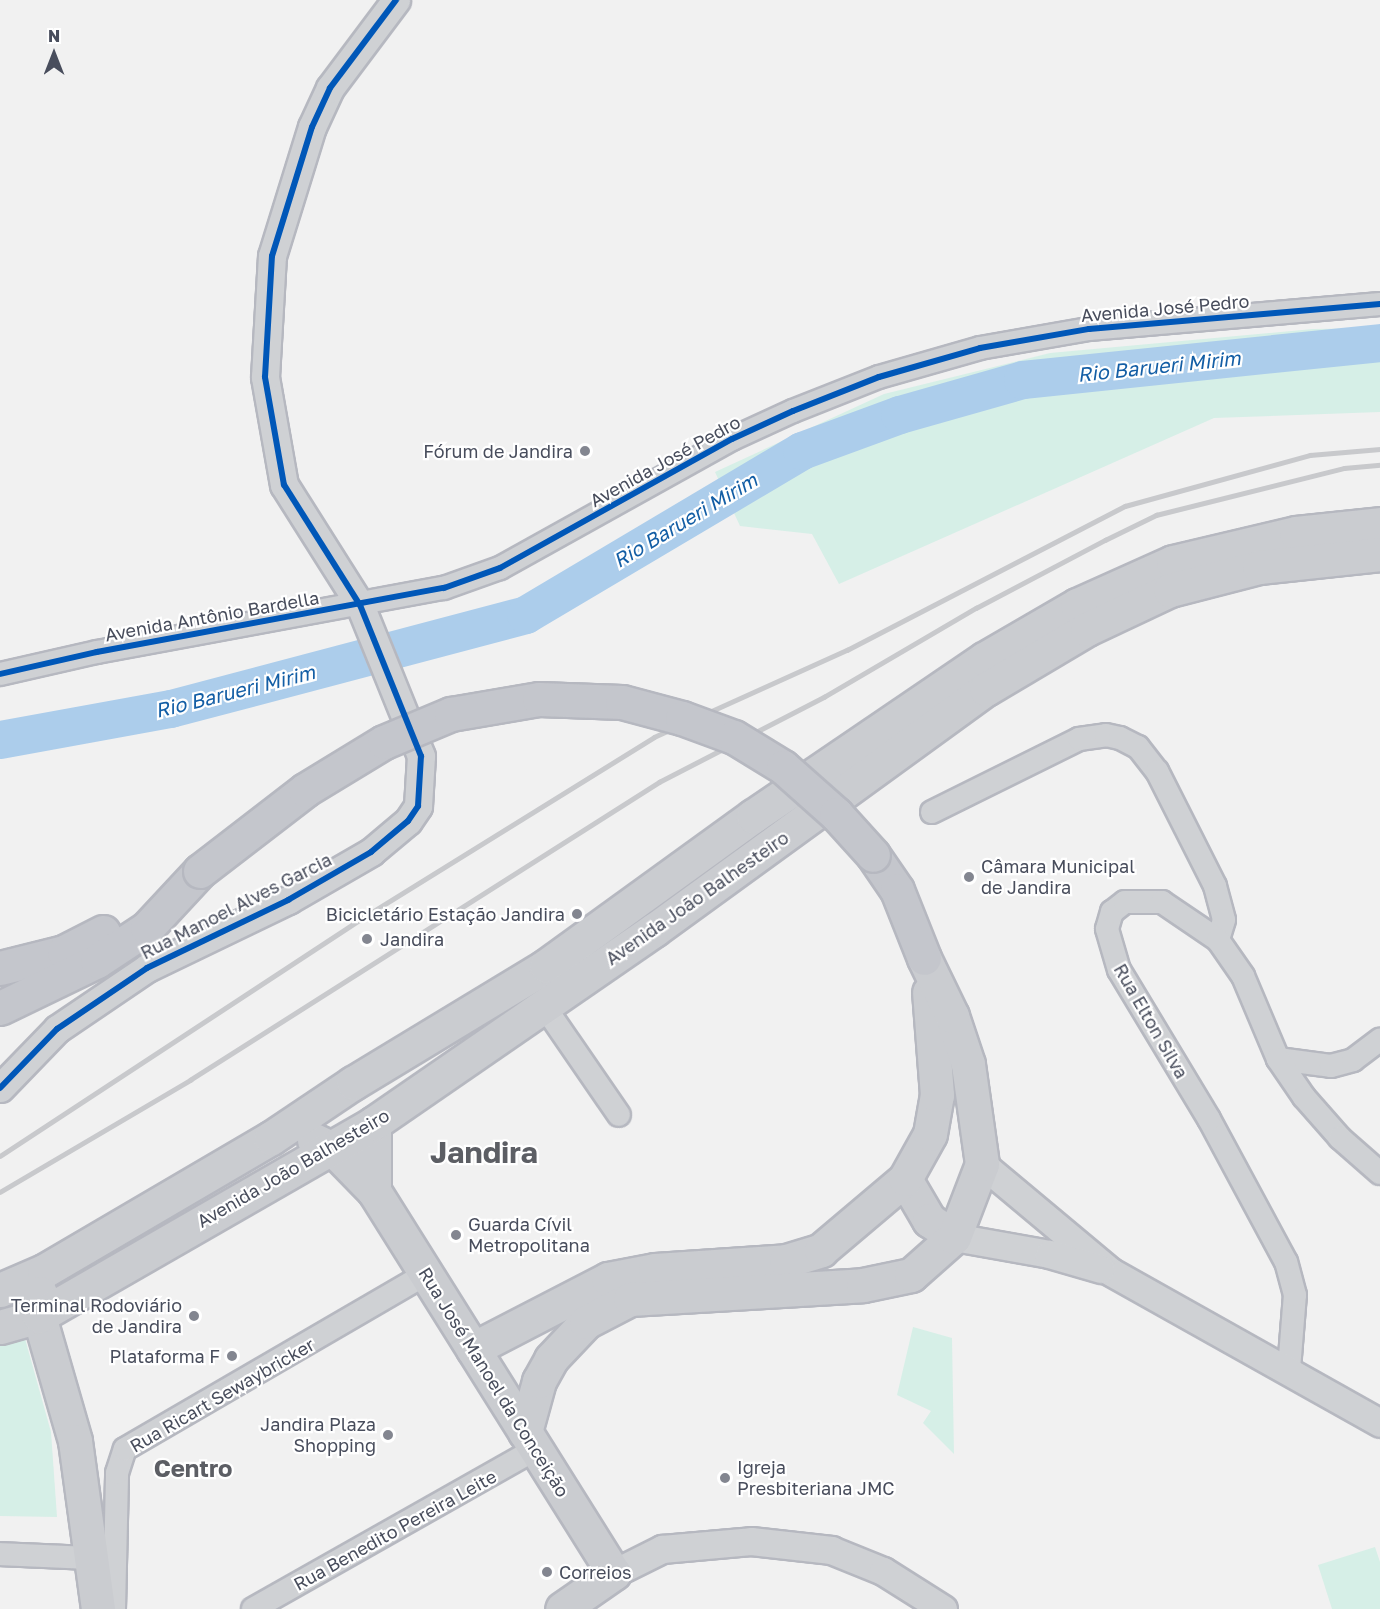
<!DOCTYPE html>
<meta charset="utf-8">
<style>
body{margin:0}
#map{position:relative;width:1380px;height:1609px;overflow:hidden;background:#f1f1f1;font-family:"Golos Text",sans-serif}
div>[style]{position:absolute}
.green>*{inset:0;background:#d6efe7}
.river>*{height:38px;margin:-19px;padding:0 19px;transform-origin:19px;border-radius:19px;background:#accdeb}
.roads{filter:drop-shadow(2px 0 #b6b8c0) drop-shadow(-2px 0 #b6b8c0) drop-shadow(0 2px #b6b8c0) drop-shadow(0 -2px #b6b8c0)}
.minor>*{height:22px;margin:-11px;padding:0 11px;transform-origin:11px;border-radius:11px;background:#cfd1d4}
.tertiary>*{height:27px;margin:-13.5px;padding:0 13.5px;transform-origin:13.5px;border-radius:13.5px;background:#cfd1d4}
.primary>*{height:33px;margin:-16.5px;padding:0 16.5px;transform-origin:16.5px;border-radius:16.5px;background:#caccd0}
.trunk>*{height:33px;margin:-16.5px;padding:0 16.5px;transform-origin:16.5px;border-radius:16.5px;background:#c4c6cc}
.rail>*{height:4.5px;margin:-2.25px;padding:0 2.25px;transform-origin:2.25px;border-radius:2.25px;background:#c8c9cc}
.bridges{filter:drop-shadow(2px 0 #b6b8c0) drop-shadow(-2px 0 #b6b8c0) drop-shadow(0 2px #b6b8c0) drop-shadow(0 -2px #b6b8c0)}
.trunk-bridge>*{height:33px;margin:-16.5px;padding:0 16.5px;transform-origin:16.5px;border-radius:16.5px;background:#c4c6cc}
.cycleway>*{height:6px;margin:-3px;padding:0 3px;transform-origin:3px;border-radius:3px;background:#0057b8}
.dots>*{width:16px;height:16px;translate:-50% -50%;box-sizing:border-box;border:3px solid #fff;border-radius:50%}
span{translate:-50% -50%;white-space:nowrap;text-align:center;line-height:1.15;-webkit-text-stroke:4.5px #fff;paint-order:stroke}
.street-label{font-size:18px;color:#484d5c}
.poi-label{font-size:18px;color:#484d5c}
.right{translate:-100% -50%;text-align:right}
.left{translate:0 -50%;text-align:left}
.water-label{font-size:20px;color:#135ea5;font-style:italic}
.district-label{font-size:24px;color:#5c5e64;font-weight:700}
.town-label{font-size:30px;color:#5c5e64;font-weight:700}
.north{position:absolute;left:24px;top:24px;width:60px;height:60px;-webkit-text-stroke:4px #fff;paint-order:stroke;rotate:0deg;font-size:16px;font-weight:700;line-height:24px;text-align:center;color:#484d5c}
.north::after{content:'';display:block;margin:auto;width:21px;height:27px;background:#484d5c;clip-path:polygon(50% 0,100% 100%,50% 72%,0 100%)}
</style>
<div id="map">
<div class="green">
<div style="clip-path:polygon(1380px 328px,1380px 412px,1214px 418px,839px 584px,812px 534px,740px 526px,715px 472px,884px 394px,1050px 353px,1313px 329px)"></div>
<div style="clip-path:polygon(913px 1327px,952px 1338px,954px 1454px,923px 1423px,931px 1411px,897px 1395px)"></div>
<div style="clip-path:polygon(24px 1335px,51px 1432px,57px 1517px,0 1516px,0 1339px)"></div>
<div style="clip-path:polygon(1375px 1547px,1380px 1562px,1380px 1609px,1332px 1609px,1318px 1565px)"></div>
</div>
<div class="river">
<div style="left:0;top:740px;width:174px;rotate:-10.3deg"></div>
<div style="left:171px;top:709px;width:367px;rotate:-14.8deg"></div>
<div style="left:526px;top:615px;width:321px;rotate:-30.7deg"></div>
<div style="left:802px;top:451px;width:104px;rotate:-20.2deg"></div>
<div style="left:900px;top:415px;width:128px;rotate:-15.9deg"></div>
<div style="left:1023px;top:380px;width:359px;rotate:-5.9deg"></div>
</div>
<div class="roads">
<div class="minor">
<div style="left:0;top:674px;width:99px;rotate:-12.8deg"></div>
<div style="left:97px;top:652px;width:353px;rotate:-10.5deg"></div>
<div style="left:444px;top:588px;width:59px;rotate:-19.7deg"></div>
<div style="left:500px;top:568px;width:265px;rotate:-29.1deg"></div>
<div style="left:732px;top:439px;width:67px;rotate:-24.7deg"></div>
<div style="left:793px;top:411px;width:92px;rotate:-21.6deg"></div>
<div style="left:879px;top:377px;width:105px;rotate:-16deg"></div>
<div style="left:980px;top:348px;width:111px;rotate:-9.9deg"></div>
<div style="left:1089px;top:329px;width:292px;rotate:-4.9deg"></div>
<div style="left:932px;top:812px;width:164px;rotate:-26.4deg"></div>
<div style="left:1079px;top:739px;width:27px;rotate:-8deg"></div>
<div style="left:1106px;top:735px;width:14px;rotate:12deg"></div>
<div style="left:1120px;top:738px;width:20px;rotate:27deg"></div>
<div style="left:1138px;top:747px;width:31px;rotate:52deg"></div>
<div style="left:1157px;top:771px;width:129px;rotate:63.2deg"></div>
<div style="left:1215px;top:886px;width:35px;rotate:75deg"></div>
<div style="left:1224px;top:920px;width:21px;rotate:107deg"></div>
<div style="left:544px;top:1006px;width:132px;rotate:55.5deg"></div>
<div style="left:1278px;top:1059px;width:53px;rotate:7.5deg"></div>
<div style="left:1331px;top:1066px;width:23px;rotate:-15deg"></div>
<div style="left:1353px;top:1060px;width:34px;rotate:-37deg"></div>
<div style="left:1289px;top:1369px;width:74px;rotate:-85.4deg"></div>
<div style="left:1295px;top:1295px;width:34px;rotate:-105deg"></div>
<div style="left:1286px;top:1262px;width:162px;rotate:-118.3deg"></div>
<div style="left:1209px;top:1119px;width:174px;rotate:-121.1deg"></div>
<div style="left:1119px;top:970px;width:43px;rotate:-106.3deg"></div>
<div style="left:1107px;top:929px;width:18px;rotate:-74deg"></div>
<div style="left:1112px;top:912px;width:16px;rotate:-38deg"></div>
<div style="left:1125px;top:902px;width:37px"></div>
<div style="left:1162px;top:902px;width:68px;rotate:34.2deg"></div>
<div style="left:1218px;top:940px;width:44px;rotate:55.2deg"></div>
<div style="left:1243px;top:976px;width:90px;rotate:67.1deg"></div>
<div style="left:1278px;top:1059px;width:46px;rotate:55.6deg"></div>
<div style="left:1304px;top:1097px;width:55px;rotate:48.7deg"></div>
<div style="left:1340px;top:1138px;width:53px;rotate:41.2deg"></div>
<div style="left:0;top:1554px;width:90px;rotate:2.5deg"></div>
<div style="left:114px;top:1609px;width:136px;rotate:-88.7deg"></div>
<div style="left:117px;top:1473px;width:25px;rotate:-72deg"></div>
<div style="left:125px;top:1449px;width:348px;rotate:-30.2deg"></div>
<div style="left:253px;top:1609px;width:325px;rotate:-29.5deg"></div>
</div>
<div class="tertiary">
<div style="left:0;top:1088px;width:82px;rotate:-46deg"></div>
<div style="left:57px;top:1029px;width:109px;rotate:-34.1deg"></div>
<div style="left:147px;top:968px;width:157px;rotate:-25.7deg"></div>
<div style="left:288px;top:900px;width:96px;rotate:-30deg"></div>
<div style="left:371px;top:852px;width:48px;rotate:-40deg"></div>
<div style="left:408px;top:821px;width:18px;rotate:-56deg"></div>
<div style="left:418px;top:806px;width:50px;rotate:-86.6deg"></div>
<div style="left:421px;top:756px;width:163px;rotate:-112deg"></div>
<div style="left:360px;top:605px;width:142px;rotate:-122.3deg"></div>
<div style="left:284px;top:485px;width:110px;rotate:-100deg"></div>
<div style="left:265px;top:377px;width:121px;rotate:-86.7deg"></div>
<div style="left:272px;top:256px;width:135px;rotate:-72.8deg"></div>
<div style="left:312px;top:127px;width:43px;rotate:-65.2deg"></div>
<div style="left:330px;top:88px;width:110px;rotate:-53.1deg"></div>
<div style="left:982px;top:1164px;width:168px;rotate:39.9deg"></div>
<div style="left:1111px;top:1272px;width:308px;rotate:29.3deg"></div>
<div style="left:954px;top:1237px;width:97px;rotate:10.1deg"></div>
<div style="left:1049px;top:1254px;width:54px;rotate:16.1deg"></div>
<div style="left:614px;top:1573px;width:54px;rotate:-26.6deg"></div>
<div style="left:662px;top:1549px;width:89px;rotate:-5.1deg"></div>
<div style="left:751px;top:1541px;width:81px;rotate:6.4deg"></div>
<div style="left:831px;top:1550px;width:56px;rotate:22deg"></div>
<div style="left:883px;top:1571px;width:71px;rotate:32.3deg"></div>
</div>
<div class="primary">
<div style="left:314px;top:1140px;width:21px;rotate:25deg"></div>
<div style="left:333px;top:1149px;width:59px;rotate:45.7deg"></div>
<div style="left:374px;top:1191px;width:451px;rotate:57.9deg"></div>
<div style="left:614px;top:1573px;width:63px;rotate:145.3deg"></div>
<div style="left:905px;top:1179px;width:48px;rotate:59.7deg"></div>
<div style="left:929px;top:1220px;width:30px;rotate:34deg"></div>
<div style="left:374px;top:1191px;width:68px;rotate:-90deg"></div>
<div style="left:0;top:1290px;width:48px;rotate:-23.4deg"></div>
<div style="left:44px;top:1271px;width:263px;rotate:-30.4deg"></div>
<div style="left:271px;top:1138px;width:99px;rotate:-33.9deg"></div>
<div style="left:353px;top:1083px;width:226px;rotate:-31.2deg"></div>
<div style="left:546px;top:966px;width:256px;rotate:-35.9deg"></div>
<div style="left:753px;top:816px;width:279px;rotate:-34.2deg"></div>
<div style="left:984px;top:659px;width:108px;rotate:-30.1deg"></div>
<div style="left:1077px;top:605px;width:105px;rotate:-24.1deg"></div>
<div style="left:1173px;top:562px;width:126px;rotate:-13.3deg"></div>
<div style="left:1296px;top:533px;width:84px;rotate:-6.1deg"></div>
<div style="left:40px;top:1293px;width:23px;rotate:92deg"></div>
<div style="left:39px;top:1316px;width:130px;rotate:73.9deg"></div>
<div style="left:75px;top:1441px;width:170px;rotate:82.2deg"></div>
<div style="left:0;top:1327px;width:41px;rotate:-15.8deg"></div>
<div style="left:39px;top:1316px;width:387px;rotate:-29.9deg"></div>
<div style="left:374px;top:1123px;width:340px;rotate:-34.6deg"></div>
<div style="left:654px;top:930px;width:410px;rotate:-36deg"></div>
<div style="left:986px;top:689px;width:117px;rotate:-30.7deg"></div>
<div style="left:1087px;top:629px;width:92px;rotate:-25.2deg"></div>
<div style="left:1170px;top:590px;width:92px;rotate:-14.5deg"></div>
<div style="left:1259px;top:567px;width:122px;rotate:-6.1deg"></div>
<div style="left:473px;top:1349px;width:152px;rotate:-27.4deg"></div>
<div style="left:608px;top:1279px;width:48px;rotate:-10.8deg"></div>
<div style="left:655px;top:1270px;width:131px;rotate:-3.9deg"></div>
<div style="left:786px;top:1261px;width:37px;rotate:-17deg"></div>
<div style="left:821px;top:1250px;width:110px;rotate:-40.2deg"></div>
<div style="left:905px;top:1179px;width:51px;rotate:-60.9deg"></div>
<div style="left:930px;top:1134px;width:40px;rotate:-80deg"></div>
<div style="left:937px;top:1095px;width:103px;rotate:-94.4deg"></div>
<div style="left:525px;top:1432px;width:53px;rotate:-74.6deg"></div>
<div style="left:539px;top:1381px;width:25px;rotate:-61deg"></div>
<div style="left:551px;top:1359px;width:51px;rotate:-46.6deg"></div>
<div style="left:586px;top:1322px;width:50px;rotate:-27.6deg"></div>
<div style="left:630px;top:1299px;width:233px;rotate:-3.4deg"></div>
<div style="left:863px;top:1285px;width:49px;rotate:-11.8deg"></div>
<div style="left:911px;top:1275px;width:57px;rotate:-41.5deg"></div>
<div style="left:954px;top:1237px;width:78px;rotate:-69deg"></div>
<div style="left:982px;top:1164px;width:101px;rotate:-98deg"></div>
<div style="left:968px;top:1064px;width:51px;rotate:-108.4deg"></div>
<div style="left:952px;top:1016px;width:64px;rotate:-115.8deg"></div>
</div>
<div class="trunk">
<div style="left:873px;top:855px;width:42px;rotate:55.6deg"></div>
<div style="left:897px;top:890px;width:73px;rotate:68.3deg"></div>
<div style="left:0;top:968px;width:66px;rotate:-14deg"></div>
<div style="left:64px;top:952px;width:44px;rotate:-27.1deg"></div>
<div style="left:0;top:1008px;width:108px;rotate:-25.9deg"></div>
<div style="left:97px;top:961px;width:60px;rotate:-33.4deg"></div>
<div style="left:147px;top:928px;width:78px;rotate:-47.1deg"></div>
</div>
</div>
<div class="rail">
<div style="left:0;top:1156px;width:441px;rotate:-33.3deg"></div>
<div style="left:369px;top:914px;width:335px;rotate:-31.8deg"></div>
<div style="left:654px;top:737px;width:212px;rotate:-24.3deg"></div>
<div style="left:847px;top:650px;width:313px;rotate:-27.4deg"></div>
<div style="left:1125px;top:506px;width:192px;rotate:-15.4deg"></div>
<div style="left:1310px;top:455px;width:70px;rotate:-4.9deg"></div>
<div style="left:0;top:1192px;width:221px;rotate:-30.5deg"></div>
<div style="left:190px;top:1080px;width:556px;rotate:-32.43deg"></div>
<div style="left:659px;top:782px;width:186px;rotate:-27.3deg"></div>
<div style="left:824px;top:697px;width:176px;rotate:-30.4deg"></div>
<div style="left:976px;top:608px;width:146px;rotate:-27.8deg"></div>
<div style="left:1105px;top:540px;width:57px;rotate:-26.1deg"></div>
<div style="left:1156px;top:515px;width:194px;rotate:-14deg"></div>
<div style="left:1344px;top:468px;width:36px;rotate:-5deg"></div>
</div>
<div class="bridges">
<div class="trunk-bridge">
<div style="left:200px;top:871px;width:133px;rotate:-37.6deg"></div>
<div style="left:305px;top:790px;width:92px;rotate:-31.3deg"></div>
<div style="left:384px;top:742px;width:73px;rotate:-22.7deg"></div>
<div style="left:451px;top:714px;width:89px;rotate:-9.7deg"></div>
<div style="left:539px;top:699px;width:83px;rotate:2.1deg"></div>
<div style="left:622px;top:702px;width:62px;rotate:14.9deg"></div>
<div style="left:682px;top:718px;width:55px;rotate:20.1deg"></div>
<div style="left:734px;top:737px;width:57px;rotate:31.5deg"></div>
<div style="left:783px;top:767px;width:71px;rotate:41.6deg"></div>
<div style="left:836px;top:814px;width:55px;rotate:47.9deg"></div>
</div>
</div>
<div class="cycleway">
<div style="left:0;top:674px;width:99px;rotate:-12.8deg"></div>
<div style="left:97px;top:652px;width:353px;rotate:-10.5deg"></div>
<div style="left:444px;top:588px;width:59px;rotate:-19.7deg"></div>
<div style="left:500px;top:568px;width:265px;rotate:-29.1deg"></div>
<div style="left:732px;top:439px;width:67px;rotate:-24.7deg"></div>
<div style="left:793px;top:411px;width:92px;rotate:-21.6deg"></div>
<div style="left:879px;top:377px;width:105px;rotate:-16deg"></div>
<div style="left:980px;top:348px;width:111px;rotate:-9.9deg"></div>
<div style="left:1089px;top:329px;width:292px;rotate:-4.9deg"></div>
<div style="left:0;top:1088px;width:82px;rotate:-46deg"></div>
<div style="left:57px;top:1029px;width:109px;rotate:-34.1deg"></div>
<div style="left:147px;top:968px;width:157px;rotate:-25.7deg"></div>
<div style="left:288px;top:900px;width:96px;rotate:-30deg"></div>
<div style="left:371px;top:852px;width:48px;rotate:-40deg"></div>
<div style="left:408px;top:821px;width:18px;rotate:-56deg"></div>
<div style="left:418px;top:806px;width:50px;rotate:-86.6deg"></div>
<div style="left:421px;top:756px;width:163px;rotate:-112deg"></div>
<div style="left:360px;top:605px;width:142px;rotate:-122.3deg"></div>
<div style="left:284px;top:485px;width:110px;rotate:-100deg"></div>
<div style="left:265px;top:377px;width:121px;rotate:-86.7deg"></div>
<div style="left:272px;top:256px;width:135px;rotate:-72.8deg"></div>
<div style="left:312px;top:127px;width:43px;rotate:-65.2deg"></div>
<div style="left:330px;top:88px;width:110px;rotate:-53.1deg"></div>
</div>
<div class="dots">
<div style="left:585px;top:451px;background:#838690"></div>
<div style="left:969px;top:877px;background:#838690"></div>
<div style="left:577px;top:914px;background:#838690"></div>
<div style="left:367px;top:939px;background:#838690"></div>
<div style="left:456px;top:1235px;background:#838690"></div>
<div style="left:194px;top:1316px;background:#838690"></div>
<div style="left:232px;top:1356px;background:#838690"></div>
<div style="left:388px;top:1435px;background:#838690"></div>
<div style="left:725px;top:1478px;background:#838690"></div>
<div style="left:547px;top:1572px;background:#838690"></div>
</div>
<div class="street-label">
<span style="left:1165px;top:308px;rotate:-5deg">Avenida José Pedro</span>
<span style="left:665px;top:461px;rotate:-29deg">Avenida José Pedro</span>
<span style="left:212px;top:616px;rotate:-10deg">Avenida Antônio Bardella</span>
<span style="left:697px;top:898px;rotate:-35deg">Avenida João Balhesteiro</span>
<span style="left:236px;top:906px;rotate:-27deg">Rua Manoel Alves Garcia</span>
<span style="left:1151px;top:1021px;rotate:60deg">Rua Elton Silva</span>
<span style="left:293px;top:1168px;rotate:-30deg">Avenida João Balhesteiro</span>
<span style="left:494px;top:1382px;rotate:58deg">Rua José Manoel da Conceição</span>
<span style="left:222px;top:1395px;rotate:-30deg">Rua Ricart Sewaybricker</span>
<span style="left:395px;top:1530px;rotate:-29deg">Rua Benedito Pereira Leite</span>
</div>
<div class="poi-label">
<span class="right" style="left:573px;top:451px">Fórum de Jandira</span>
<span class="left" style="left:981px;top:877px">Câmara Municipal<br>de Jandira</span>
<span class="right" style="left:565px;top:914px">Bicicletário Estação Jandira</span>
<span class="left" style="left:380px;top:939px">Jandira</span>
<span class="left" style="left:468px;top:1235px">Guarda Cívil<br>Metropolitana</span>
<span class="right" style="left:182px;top:1316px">Terminal Rodoviário<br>de Jandira</span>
<span class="right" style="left:220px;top:1356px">Plataforma F</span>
<span class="right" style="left:376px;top:1435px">Jandira Plaza<br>Shopping</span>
<span class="left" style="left:737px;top:1478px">Igreja<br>Presbiteriana JMC</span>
<span class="left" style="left:559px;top:1572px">Correios</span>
</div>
<div class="water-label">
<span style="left:1159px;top:366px;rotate:-6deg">Rio Barueri Mirim</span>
<span style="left:685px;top:520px;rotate:-31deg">Rio Barueri Mirim</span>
<span style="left:235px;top:691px;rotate:-14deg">Rio Barueri Mirim</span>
</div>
<div class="district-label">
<span style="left:193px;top:1468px">Centro</span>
</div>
<div class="town-label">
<span style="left:484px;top:1152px">Jandira</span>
</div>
<div class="north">N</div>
</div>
